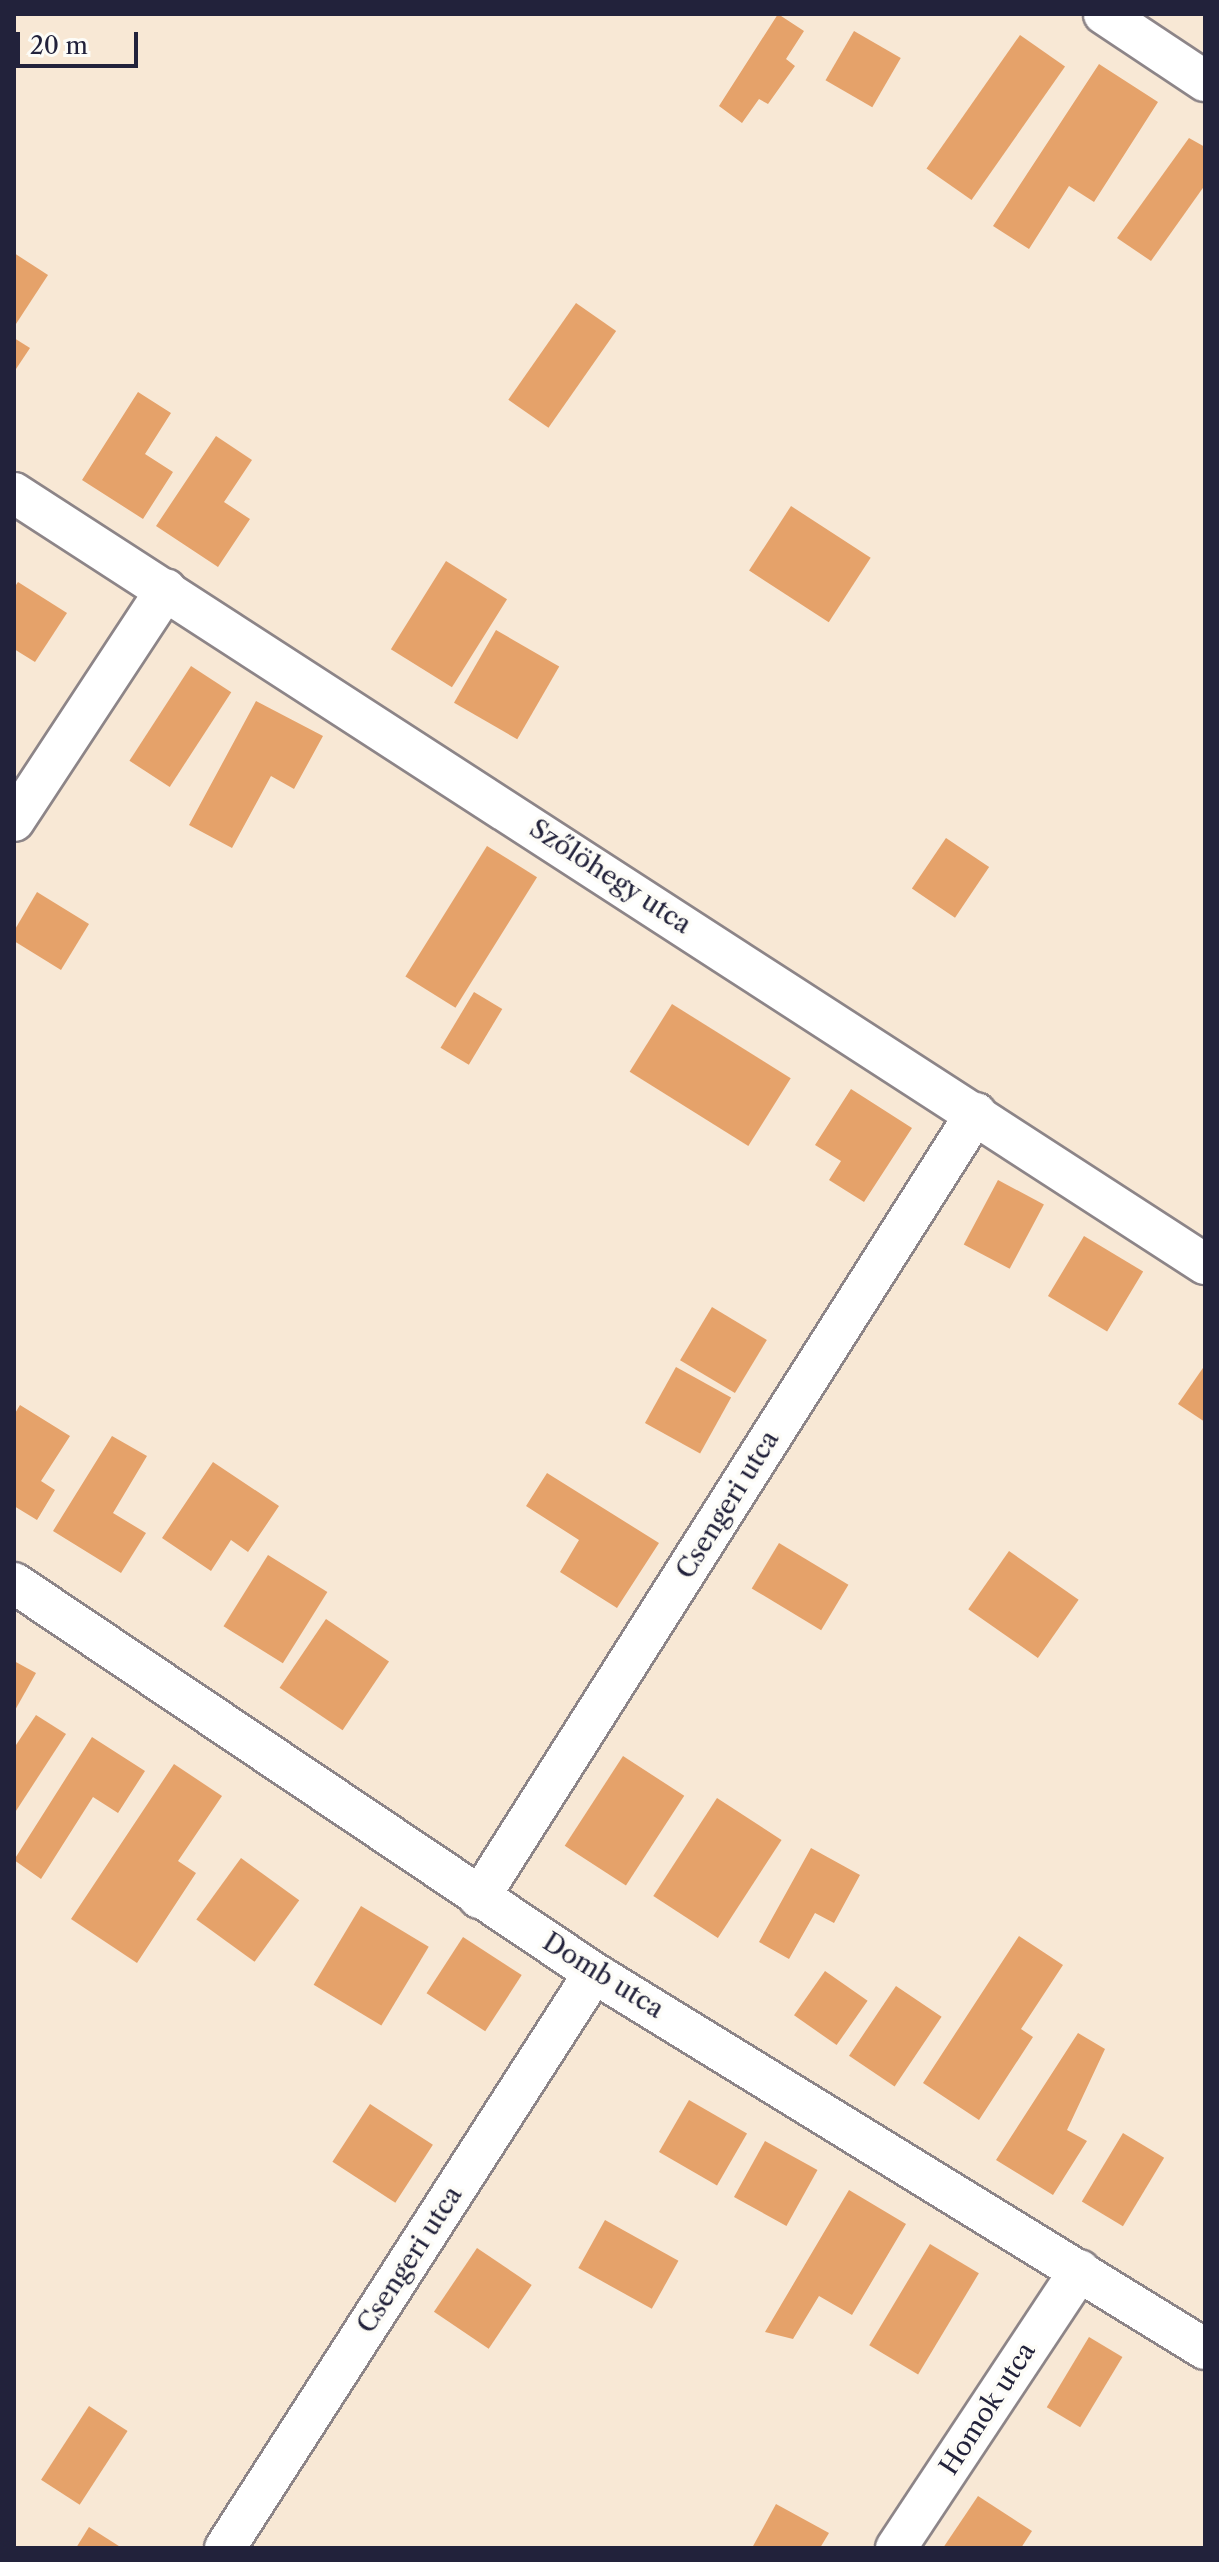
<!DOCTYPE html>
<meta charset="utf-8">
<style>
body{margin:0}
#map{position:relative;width:1219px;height:2562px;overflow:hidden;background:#f8e8d5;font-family:"Libre Caslon Text",serif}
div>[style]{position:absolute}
.building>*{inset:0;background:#e5a26a;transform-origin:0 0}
.roads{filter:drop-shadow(2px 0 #8d8588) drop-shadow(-2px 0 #8d8588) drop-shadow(0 2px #8d8588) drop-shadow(0 -2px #8d8588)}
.minor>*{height:40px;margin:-20px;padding:0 20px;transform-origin:20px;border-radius:20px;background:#fff}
span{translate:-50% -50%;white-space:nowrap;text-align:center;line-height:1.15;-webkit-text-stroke:7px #fdfcf7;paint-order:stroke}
.street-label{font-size:26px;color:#22223b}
.frame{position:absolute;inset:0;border:16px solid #22223b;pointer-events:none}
.scale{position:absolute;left:16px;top:32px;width:122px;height:36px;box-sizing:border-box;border:4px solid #22223b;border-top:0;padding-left:10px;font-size:24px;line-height:28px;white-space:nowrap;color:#22223b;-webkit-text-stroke:6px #fdfcf7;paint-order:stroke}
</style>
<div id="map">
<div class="building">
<div style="clip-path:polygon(778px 14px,804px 31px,786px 59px,795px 66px,768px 104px,759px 99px,742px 123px,719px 106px)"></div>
<div style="left:854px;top:31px;width:54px;height:57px;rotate:30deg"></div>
<div style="left:1020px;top:35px;width:55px;height:163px;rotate:35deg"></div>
<div style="clip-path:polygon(1099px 64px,1158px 102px,1094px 202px,1069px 186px,1029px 249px,993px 226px)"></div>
<div style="clip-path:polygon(1189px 138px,1205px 147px,1205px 185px,1151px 261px,1117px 238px)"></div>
<div style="clip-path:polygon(14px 253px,48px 275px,14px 327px)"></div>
<div style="left:576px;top:303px;width:49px;height:118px;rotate:35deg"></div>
<div style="clip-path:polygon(14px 338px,30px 348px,14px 372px)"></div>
<div style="clip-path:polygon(138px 392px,171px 413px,145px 454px,173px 472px,143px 519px,82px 480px)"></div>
<div style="clip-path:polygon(216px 436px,252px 460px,224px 502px,250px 519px,218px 567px,156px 526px)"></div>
<div style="left:791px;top:506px;width:95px;height:77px;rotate:33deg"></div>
<div style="left:446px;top:561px;width:72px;height:104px;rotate:32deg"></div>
<div style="clip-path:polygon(18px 582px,67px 613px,35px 662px,14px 649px,14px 588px)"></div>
<div style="left:496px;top:630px;width:73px;height:84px;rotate:30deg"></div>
<div style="left:191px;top:666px;width:48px;height:113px;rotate:33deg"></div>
<div style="clip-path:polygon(256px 701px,323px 736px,294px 789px,271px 776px,232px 848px,189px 825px)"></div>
<div style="left:946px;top:838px;width:52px;height:61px;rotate:34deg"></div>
<div style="left:487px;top:846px;width:59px;height:154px;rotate:32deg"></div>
<div style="clip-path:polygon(37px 892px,89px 924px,61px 970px,14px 941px,14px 931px)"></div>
<div style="left:474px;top:992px;width:33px;height:65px;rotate:31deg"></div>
<div style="left:672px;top:1004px;width:140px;height:80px;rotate:32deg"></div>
<div style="clip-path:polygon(851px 1089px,912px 1128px,864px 1202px,829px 1180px,841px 1161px,815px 1145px)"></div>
<div style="left:998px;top:1180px;width:52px;height:73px;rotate:28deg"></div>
<div style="left:1084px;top:1236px;width:69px;height:70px;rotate:31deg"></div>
<div style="left:712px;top:1307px;width:64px;height:62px;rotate:31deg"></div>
<div style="clip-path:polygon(1205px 1365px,1205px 1422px,1178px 1404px)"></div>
<div style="left:676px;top:1367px;width:63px;height:64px;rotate:29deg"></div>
<div style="clip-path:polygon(20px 1405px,70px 1436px,41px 1481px,55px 1490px,37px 1520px,14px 1506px,14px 1415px)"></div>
<div style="clip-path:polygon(112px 1436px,147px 1456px,113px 1513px,146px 1533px,121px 1573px,53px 1531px)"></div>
<div style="clip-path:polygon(213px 1462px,279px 1506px,248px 1552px,231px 1540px,211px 1571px,162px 1538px)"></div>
<div style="clip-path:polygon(547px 1473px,659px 1543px,617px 1608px,560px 1572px,579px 1540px,526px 1506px)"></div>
<div style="left:779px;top:1543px;width:81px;height:53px;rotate:31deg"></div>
<div style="left:1009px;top:1551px;width:85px;height:71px;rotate:35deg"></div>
<div style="left:268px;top:1555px;width:70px;height:84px;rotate:32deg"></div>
<div style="left:326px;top:1619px;width:76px;height:83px;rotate:34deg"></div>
<div style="clip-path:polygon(14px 1661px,36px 1673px,14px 1712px)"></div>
<div style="clip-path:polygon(36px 1715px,66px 1734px,14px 1814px,14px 1748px)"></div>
<div style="clip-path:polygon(92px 1737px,145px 1771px,118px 1813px,93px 1797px,41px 1879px,14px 1860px)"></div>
<div style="left:623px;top:1756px;width:73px;height:107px;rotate:33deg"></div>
<div style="clip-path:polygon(174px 1764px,222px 1796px,178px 1861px,196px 1873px,137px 1963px,71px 1919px)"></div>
<div style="left:717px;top:1798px;width:77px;height:117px;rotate:33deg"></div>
<div style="clip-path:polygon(811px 1848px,860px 1875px,834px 1923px,815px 1913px,789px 1959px,759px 1942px)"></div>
<div style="left:241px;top:1858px;width:72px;height:76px;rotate:36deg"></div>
<div style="left:361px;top:1906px;width:79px;height:92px;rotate:31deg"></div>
<div style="clip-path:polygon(1019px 1936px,1063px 1965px,1021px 2029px,1033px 2037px,979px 2120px,923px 2083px)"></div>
<div style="left:463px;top:1937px;width:70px;height:67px;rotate:33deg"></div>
<div style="left:825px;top:1971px;width:52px;height:54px;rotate:35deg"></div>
<div style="left:896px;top:1986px;width:55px;height:84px;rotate:34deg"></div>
<div style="clip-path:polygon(1078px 2033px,1105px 2049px,1067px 2130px,1087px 2141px,1053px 2195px,996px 2160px)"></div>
<div style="left:689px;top:2100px;width:67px;height:60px;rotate:30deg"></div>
<div style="left:370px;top:2104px;width:75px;height:69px;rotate:33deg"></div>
<div style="left:1123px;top:2133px;width:48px;height:80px;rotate:31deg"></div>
<div style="left:765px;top:2141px;width:60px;height:64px;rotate:29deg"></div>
<div style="clip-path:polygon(849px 2190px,906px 2224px,852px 2315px,819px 2296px,793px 2339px,765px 2332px)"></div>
<div style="left:605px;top:2220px;width:84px;height:55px;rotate:29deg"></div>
<div style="left:930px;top:2244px;width:57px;height:118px;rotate:31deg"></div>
<div style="left:477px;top:2248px;width:66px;height:77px;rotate:34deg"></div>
<div style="left:1089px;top:2337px;width:39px;height:82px;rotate:31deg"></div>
<div style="left:89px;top:2406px;width:46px;height:88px;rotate:33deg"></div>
<div style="clip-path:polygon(978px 2496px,1032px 2531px,1021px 2548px,943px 2548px)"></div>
<div style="clip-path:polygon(776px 2504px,829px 2533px,820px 2548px,752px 2548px)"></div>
<div style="clip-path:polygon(89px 2527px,122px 2548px,76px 2548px)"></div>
</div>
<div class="roads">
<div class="minor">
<div style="left:1104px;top:14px;width:121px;rotate:33.6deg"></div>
<div style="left:14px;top:493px;width:1419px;rotate:32.92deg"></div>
<div style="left:14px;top:821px;width:277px;rotate:-56.7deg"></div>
<div style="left:14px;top:1583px;width:699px;rotate:33.92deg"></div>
<div style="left:594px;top:1973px;width:717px;rotate:31.61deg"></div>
<div style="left:479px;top:1898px;width:929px;rotate:-57.66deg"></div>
<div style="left:225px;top:2548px;width:683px;rotate:-57.31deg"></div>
<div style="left:896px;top:2548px;width:333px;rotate:-56.5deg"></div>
</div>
</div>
<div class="street-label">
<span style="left:610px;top:877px;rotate:33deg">Szőlöhegy utca</span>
<span style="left:728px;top:1505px;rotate:-58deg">Csengeri utca</span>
<span style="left:603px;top:1976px;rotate:32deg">Domb utca</span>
<span style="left:410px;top:2260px;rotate:-57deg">Csengeri utca</span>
<span style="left:988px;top:2409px;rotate:-57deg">Homok utca</span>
</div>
<div class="frame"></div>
<div class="scale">20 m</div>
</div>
